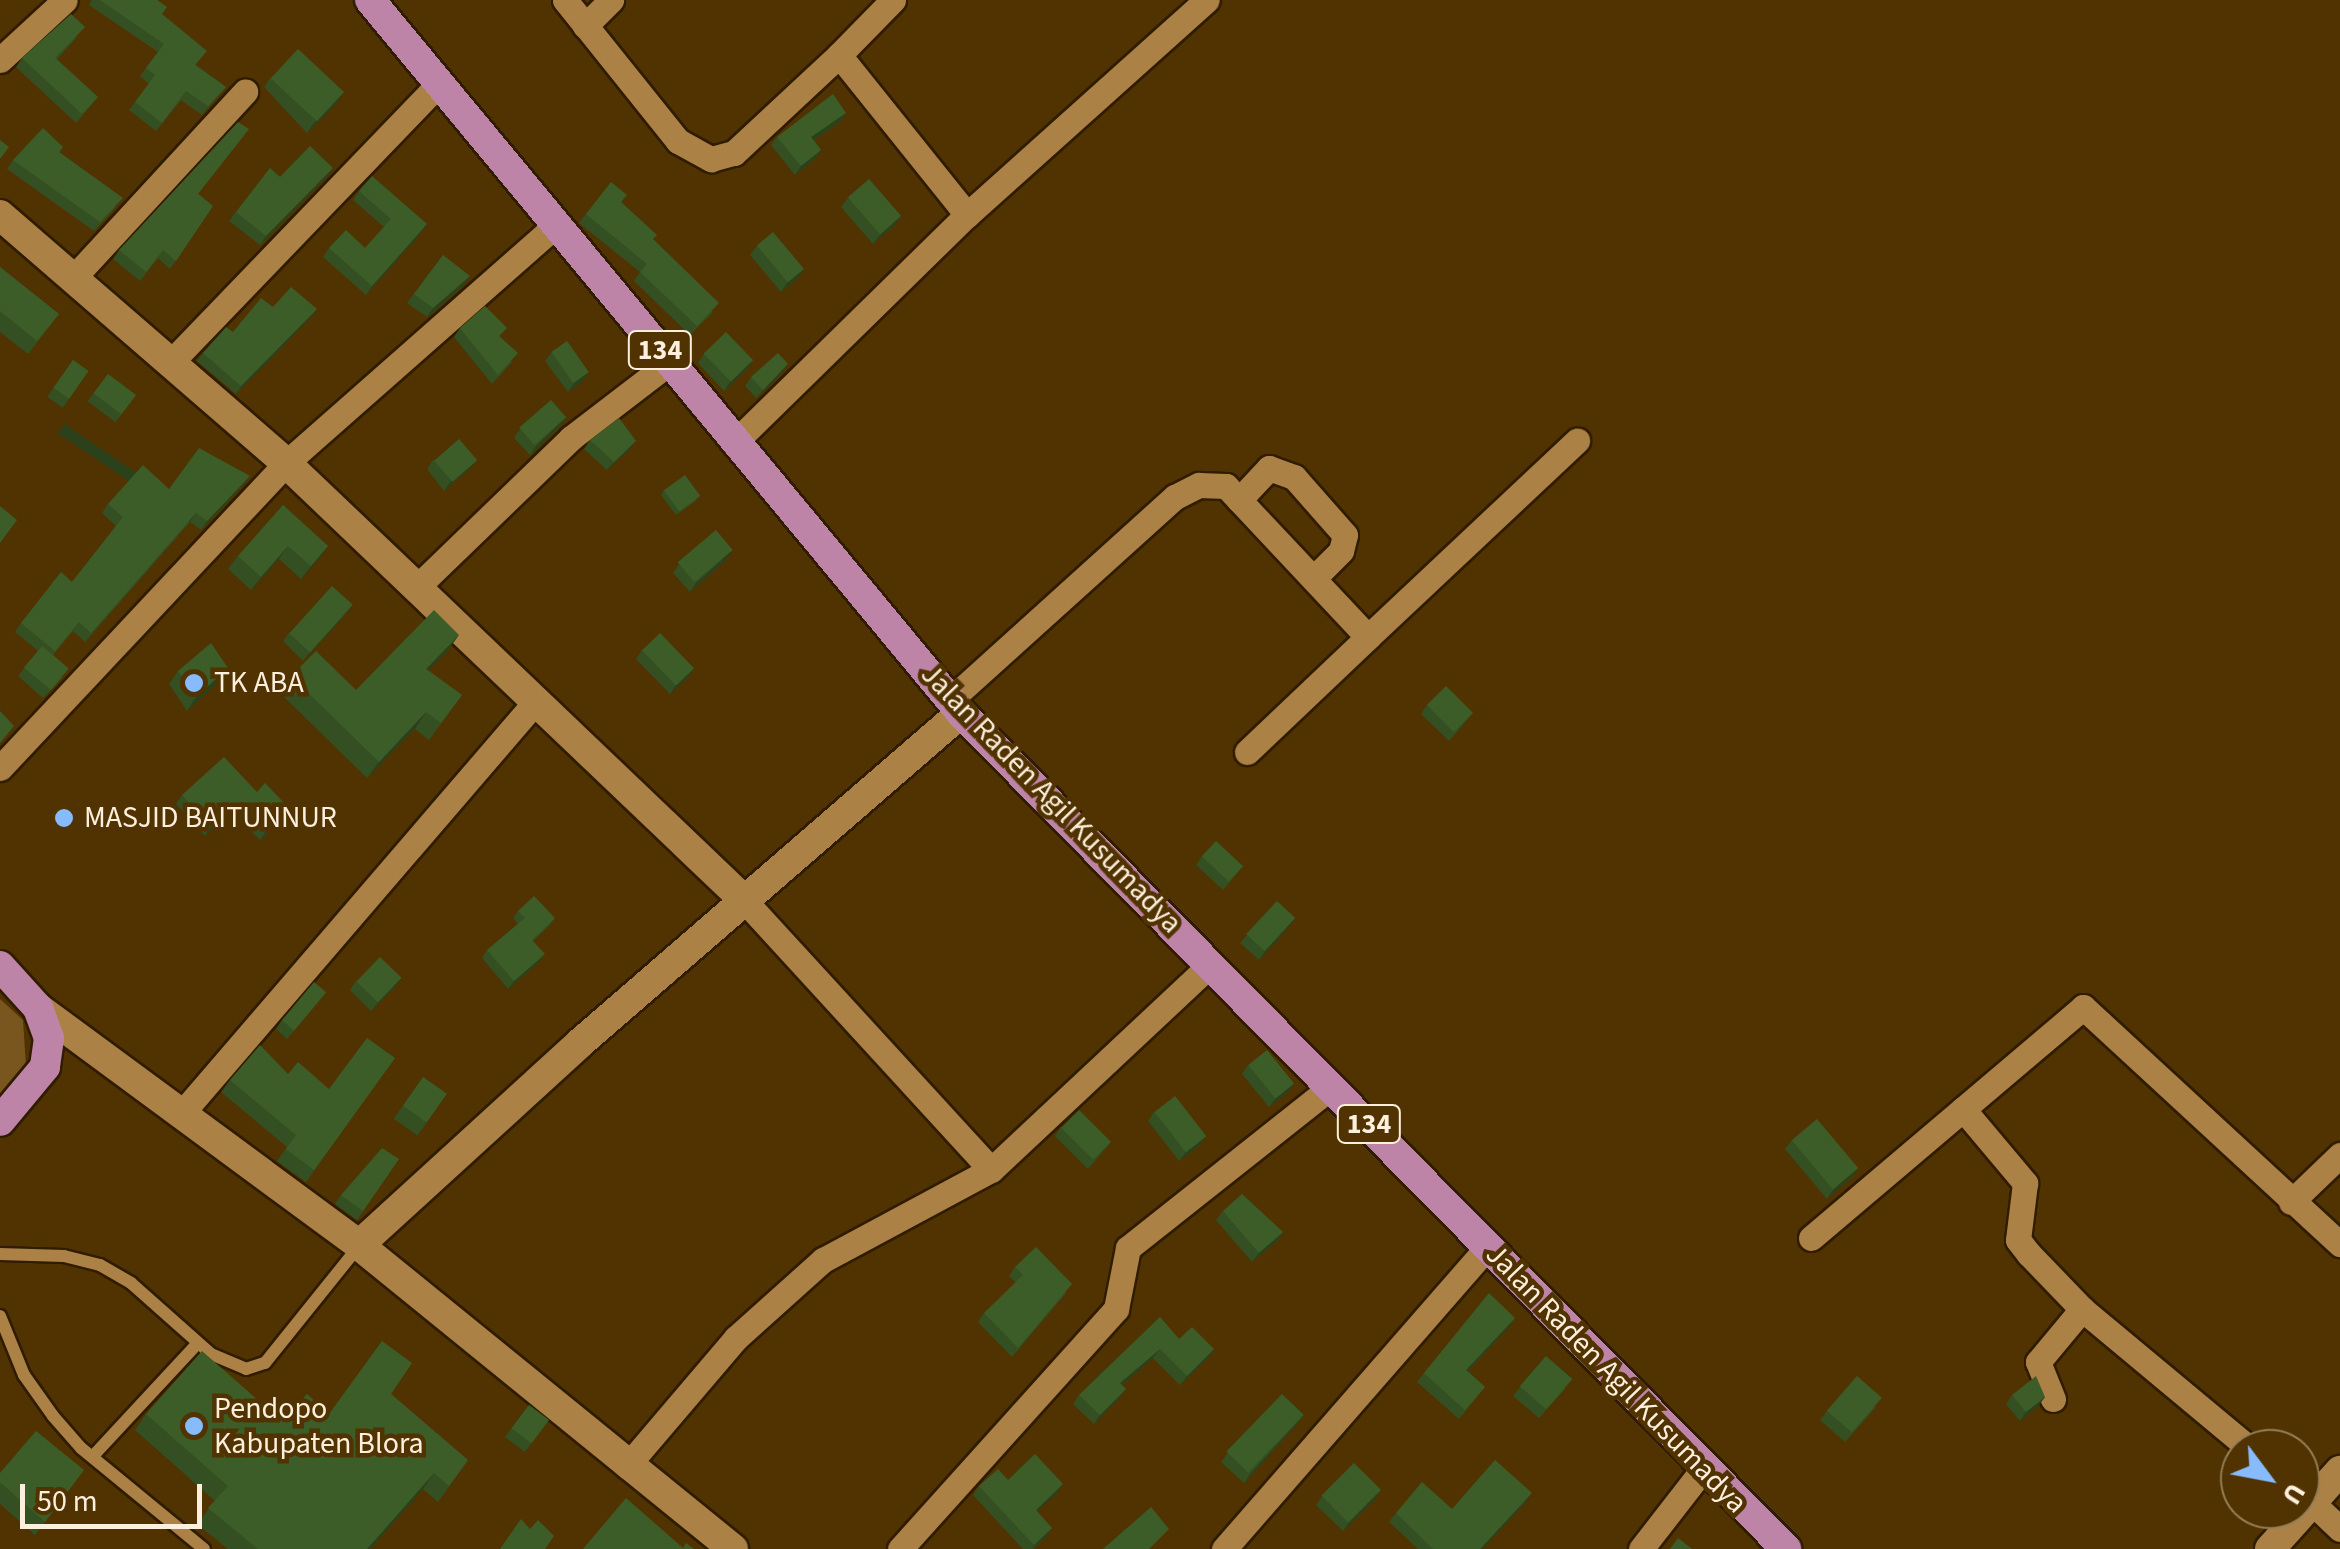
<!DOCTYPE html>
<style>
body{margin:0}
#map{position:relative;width:2340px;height:1549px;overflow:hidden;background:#503300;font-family:"Source Sans 3",sans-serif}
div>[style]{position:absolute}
.green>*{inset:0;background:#7a561f}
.roads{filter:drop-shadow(2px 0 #301c00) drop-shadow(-2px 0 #301c00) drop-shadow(0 2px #301c00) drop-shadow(0 -2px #301c00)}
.lane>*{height:12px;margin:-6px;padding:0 6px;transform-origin:6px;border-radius:6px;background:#ab8145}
.street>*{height:25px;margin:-12.5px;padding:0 12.5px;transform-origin:12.5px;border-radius:12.5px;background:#ab8145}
.secondary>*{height:30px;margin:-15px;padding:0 15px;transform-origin:15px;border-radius:15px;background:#ab8145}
.primary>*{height:30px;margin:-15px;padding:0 15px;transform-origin:15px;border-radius:15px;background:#be84a7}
.wall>*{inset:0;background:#345022;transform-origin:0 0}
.shaded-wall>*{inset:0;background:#2b411c;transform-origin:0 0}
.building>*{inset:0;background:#3d5d28;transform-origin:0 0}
.dots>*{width:28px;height:28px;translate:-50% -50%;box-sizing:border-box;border:5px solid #503300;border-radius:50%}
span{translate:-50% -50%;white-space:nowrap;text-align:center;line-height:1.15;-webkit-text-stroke:9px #503300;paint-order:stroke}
.shield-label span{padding:2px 8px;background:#503300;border:2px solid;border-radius:8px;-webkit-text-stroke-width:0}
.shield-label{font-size:28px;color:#fdefdd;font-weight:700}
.poi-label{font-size:30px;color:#fdefdd}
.left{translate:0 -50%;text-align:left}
.street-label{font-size:30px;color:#fdefdd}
.north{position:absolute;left:2220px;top:1429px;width:100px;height:100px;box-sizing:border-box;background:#503300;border:2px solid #957e58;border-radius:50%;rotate:122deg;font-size:28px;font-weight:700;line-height:40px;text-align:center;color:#fdefdd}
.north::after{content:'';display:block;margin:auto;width:35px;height:45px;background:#87bbfb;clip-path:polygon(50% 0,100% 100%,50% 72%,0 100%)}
.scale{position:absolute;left:20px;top:1484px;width:182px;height:45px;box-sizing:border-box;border:5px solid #fdefdd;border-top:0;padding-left:12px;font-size:30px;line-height:35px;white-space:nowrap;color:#fdefdd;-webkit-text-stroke:8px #503300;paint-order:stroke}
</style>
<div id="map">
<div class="green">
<div style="clip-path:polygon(0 999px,23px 1020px,26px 1066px,0 1094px)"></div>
</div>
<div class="roads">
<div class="lane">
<div style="left:0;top:1254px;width:64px;rotate:1.8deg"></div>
<div style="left:64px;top:1256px;width:37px;rotate:14deg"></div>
<div style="left:100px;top:1265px;width:36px;rotate:30deg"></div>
<div style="left:131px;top:1283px;width:107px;rotate:41.6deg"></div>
<div style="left:211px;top:1354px;width:38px;rotate:23deg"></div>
<div style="left:246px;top:1369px;width:20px;rotate:-18deg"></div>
<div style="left:265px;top:1363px;width:150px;rotate:-51.2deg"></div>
<div style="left:0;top:1316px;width:64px;rotate:67.9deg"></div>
<div style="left:24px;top:1375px;width:50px;rotate:54.7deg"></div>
<div style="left:53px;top:1416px;width:43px;rotate:48.8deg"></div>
<div style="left:81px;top:1448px;width:159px;rotate:39.4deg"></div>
<div style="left:93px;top:1456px;width:154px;rotate:-47.1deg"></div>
</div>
<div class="street">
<div style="left:565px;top:0;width:181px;rotate:51.3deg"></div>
<div style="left:678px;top:141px;width:38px;rotate:29deg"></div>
<div style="left:711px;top:159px;width:24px;rotate:-15deg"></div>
<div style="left:734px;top:153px;width:144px;rotate:-43deg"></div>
<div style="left:893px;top:0;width:77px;rotate:134.5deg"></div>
<div style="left:839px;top:55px;width:205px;rotate:51.3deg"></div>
<div style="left:585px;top:26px;width:37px;rotate:-45deg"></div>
<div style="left:0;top:60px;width:88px;rotate:-42.7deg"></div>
<div style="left:75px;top:276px;width:251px;rotate:-47.3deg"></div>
<div style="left:173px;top:360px;width:385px;rotate:-46.1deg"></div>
<div style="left:734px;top:443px;width:326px;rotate:-44.4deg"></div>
<div style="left:967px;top:215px;width:322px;rotate:-41.9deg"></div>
<div style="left:1239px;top:500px;width:44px;rotate:-46.8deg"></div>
<div style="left:1269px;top:468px;width:27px;rotate:20deg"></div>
<div style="left:1294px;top:477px;width:77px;rotate:48.7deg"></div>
<div style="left:1345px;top:535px;width:16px;rotate:104deg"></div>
<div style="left:1341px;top:551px;width:37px;rotate:135deg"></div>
<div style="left:418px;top:586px;width:213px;rotate:-44deg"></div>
<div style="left:571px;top:438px;width:125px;rotate:-37.5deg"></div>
<div style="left:950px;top:700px;width:303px;rotate:-42.1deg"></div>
<div style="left:1175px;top:497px;width:27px;rotate:-27deg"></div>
<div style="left:1199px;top:485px;width:27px;rotate:2deg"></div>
<div style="left:1226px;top:486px;width:207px;rotate:46.8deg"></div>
<div style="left:1368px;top:637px;width:287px;rotate:-43.2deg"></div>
<div style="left:1247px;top:752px;width:167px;rotate:-43.5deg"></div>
<div style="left:0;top:768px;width:418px;rotate:-46.8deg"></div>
<div style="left:286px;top:463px;width:356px;rotate:-41.4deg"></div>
<div style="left:743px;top:899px;width:367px;rotate:47.5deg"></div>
<div style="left:1963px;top:1109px;width:97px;rotate:50deg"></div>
<div style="left:2025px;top:1183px;width:57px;rotate:97deg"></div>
<div style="left:2018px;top:1240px;width:18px;rotate:52deg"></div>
<div style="left:2029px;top:1254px;width:76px;rotate:46.1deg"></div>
<div style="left:2082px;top:1309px;width:219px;rotate:39.8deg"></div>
<div style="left:182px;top:1113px;width:545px;rotate:-49.32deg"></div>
<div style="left:2291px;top:1202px;width:68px;rotate:-43.8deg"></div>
<div style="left:1811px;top:1238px;width:357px;rotate:-40.3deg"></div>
<div style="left:2083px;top:1007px;width:350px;rotate:42.7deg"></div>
<div style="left:2053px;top:1399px;width:40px;rotate:-112deg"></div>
<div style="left:2038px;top:1362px;width:69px;rotate:-50.3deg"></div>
<div style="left:627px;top:1466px;width:168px;rotate:-49.6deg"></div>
<div style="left:736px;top:1338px;width:117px;rotate:-41.9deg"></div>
<div style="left:823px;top:1260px;width:191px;rotate:-28.2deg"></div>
<div style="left:991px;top:1170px;width:300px;rotate:-43.1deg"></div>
<div style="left:2300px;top:1491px;width:55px;rotate:43.5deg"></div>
<div style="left:900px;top:1549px;width:323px;rotate:-48deg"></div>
<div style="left:1116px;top:1309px;width:62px;rotate:-78.9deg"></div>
<div style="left:1128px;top:1248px;width:259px;rotate:-38.4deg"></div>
<div style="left:1224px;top:1549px;width:400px;rotate:-48.9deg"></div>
<div style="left:1641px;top:1549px;width:101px;rotate:-52.2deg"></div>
</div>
<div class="secondary">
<div style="left:0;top:215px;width:379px;rotate:40.9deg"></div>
<div style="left:286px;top:463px;width:632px;rotate:43.65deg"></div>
<div style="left:38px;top:1008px;width:399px;rotate:36.4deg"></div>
<div style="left:359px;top:1245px;width:299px;rotate:-42.4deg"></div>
<div style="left:580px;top:1043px;width:504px;rotate:-40.9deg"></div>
<div style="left:359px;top:1245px;width:482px;rotate:39.1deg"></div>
<div style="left:2270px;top:1549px;width:105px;rotate:-48.1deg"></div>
</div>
<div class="primary">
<div style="left:370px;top:0;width:926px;rotate:50.34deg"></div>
<div style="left:961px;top:713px;width:1175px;rotate:45.38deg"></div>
<div style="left:0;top:966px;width:57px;rotate:47.9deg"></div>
<div style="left:38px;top:1008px;width:32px;rotate:70deg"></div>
<div style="left:49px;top:1038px;width:29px;rotate:98deg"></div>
<div style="left:45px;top:1067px;width:70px;rotate:129.8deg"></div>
</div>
</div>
<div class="wall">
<div style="clip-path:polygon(92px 0,157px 0,162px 14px,196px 65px,226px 87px,202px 115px,181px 100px,156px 131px,129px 110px,149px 84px,140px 76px,158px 52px,89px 5px)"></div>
<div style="clip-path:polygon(78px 36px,57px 59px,98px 97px,76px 123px,16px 67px,22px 58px)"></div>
<div style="clip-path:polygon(270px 78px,338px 101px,307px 133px,264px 87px)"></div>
<div style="clip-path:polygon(840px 122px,814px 140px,821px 150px,815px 159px,795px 175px,771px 145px,777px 137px)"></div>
<div style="clip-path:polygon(63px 147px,60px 152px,116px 207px,94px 231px,7px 169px,13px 160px)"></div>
<div style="clip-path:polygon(270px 168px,280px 177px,327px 177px,260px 245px,229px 221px)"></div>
<div style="clip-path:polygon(359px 191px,421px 233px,366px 295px,323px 257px,329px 248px,365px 248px,384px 227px,353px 200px)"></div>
<div style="clip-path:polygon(199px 194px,213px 206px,170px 269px,158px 258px,140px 281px,113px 259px,119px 250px)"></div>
<div style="clip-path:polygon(848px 198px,895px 225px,873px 244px,841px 207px)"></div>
<div style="clip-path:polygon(622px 203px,713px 312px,690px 335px,634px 281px,640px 272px,579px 223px,586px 214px)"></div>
<div style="clip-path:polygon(757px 246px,804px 269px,798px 278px,781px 292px,750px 255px)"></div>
<div style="clip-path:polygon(443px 255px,464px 285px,427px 317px,407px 303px)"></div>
<div style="clip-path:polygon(0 267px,59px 314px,28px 354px,0 332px)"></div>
<div style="clip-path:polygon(273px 307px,317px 309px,311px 317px,236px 394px,197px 361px,203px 353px)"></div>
<div style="clip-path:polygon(460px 328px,500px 337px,512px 362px,492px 384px,454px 337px)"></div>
<div style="clip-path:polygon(552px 352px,583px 381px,568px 392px,545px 361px)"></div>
<div style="clip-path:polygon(704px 354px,753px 360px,747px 369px,724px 391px,698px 363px)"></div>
<div style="left:73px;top:360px;width:19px;height:45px;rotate:35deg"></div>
<div style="clip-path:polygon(782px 373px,756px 398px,745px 386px,751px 377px)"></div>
<div style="left:108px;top:374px;width:35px;height:34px;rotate:37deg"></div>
<div style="clip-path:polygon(566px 417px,560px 426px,530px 455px,514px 438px,520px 429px)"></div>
<div style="clip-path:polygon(590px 440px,629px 450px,607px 470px,584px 449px)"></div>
<div style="clip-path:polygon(433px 460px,470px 468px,444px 491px,427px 469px)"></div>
<div style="clip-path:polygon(243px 485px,201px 530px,190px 522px,85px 642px,73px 631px,53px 655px,62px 678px,43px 698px,18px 676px,38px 651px,15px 632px,21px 623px,72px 582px,116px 526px,102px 513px,108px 504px,169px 489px)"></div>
<div style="clip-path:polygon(664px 490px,697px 500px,676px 515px,661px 495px)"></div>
<div style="clip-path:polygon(283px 505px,328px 546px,301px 579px,279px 559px,251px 590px,228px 569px,238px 556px)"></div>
<div style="clip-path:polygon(727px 559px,690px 592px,673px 573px,679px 564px)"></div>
<div style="clip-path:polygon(346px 614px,303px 661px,283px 641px,289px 633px)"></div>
<div style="clip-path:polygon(459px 635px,447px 651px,428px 670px,462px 695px,429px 740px,415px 729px,367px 778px,280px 693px,291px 676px,356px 690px)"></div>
<div style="clip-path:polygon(642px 650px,694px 668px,688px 677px,670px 694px,636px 659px)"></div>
<div style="clip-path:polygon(228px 668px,218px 682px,187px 711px,169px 684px,178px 671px)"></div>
<div style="clip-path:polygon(1427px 705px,1473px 713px,1449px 741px,1421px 714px)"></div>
<div style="clip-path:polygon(257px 792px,289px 808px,283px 817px,260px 840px,231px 811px,205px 836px,176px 804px,182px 795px)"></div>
<div style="clip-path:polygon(1202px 856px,1243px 866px,1223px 890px,1196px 865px)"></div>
<div style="clip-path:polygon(518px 911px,555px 918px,549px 926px,533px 941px,539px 962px,508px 989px,482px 958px,487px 950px,518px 924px,513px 918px)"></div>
<div style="clip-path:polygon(1289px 927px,1259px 960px,1240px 943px,1247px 935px)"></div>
<div style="clip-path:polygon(356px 981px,395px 987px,371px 1011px,350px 990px)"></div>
<div style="clip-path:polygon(319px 1001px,287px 1039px,276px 1029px,282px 1020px)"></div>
<div style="clip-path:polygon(395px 1058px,306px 1182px,277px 1161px,287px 1147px,221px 1092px,230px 1080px,288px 1074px,329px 1089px)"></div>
<div style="clip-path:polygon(1248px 1065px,1294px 1083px,1288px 1092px,1269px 1107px,1242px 1074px)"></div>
<div style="left:423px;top:1077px;width:29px;height:51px;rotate:35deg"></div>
<div style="clip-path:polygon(1154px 1112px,1200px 1145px,1179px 1161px,1148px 1121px)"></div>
<div style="clip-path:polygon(1061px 1127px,1111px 1142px,1088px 1169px,1055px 1136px)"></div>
<div style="clip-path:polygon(1792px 1140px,1858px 1168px,1852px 1177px,1827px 1199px,1785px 1149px)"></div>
<div style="clip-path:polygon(399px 1159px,357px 1220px,335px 1204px,341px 1195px)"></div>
<div style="clip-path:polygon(1223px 1211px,1283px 1232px,1277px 1241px,1252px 1262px,1216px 1220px)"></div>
<div style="clip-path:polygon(1015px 1267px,1066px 1293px,1012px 1357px,978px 1322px,984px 1313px,1016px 1283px,1009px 1276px)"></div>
<div style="clip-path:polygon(1160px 1317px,1179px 1339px,1214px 1349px,1208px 1358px,1180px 1385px,1153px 1358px,1122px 1385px,1126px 1389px,1119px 1398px,1094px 1424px,1073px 1404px,1079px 1395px)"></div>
<div style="clip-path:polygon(1515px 1318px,1509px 1327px,1468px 1371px,1485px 1387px,1459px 1419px,1417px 1382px,1424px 1373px)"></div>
<div style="clip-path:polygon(1520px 1387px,1566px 1388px,1539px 1418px,1513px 1396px)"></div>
<div style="clip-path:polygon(391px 1394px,468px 1460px,438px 1502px,423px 1489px,370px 1549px,228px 1549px,197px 1524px,215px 1501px,135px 1430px,146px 1414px,283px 1422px,329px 1414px)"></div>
<div style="clip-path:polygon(2012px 1395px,2045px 1397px,2038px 1406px,2020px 1421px,2006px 1404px)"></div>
<div style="left:529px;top:1405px;width:25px;height:40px;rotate:37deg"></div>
<div style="clip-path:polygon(1876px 1407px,1845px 1442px,1820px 1420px,1827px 1411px)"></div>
<div style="clip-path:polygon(1304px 1415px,1298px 1423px,1244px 1483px,1221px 1462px,1228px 1453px)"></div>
<div style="clip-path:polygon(84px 1470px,35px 1535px,0 1504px,0 1473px)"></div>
<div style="clip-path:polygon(1008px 1480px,1057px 1493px,1037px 1511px,1052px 1528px,1046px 1537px,1033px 1549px,1023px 1549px,973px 1495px,979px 1486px)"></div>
<div style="clip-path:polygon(1381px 1490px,1375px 1499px,1343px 1531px,1316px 1505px,1322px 1496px)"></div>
<div style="clip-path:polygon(1526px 1502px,1482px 1549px,1418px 1549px,1389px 1522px,1396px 1513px)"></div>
</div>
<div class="shaded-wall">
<div style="clip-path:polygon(344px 92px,338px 101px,307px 133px,313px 124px)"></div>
<div style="clip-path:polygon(846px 113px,840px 122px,805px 146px,811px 137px)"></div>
<div style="clip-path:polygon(821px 150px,815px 159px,795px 175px,801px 166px)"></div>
<div style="clip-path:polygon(333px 168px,327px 177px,260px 245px,266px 236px)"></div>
<div style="clip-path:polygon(901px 216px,895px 225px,873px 244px,880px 235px)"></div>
<div style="clip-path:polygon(427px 224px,421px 233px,366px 295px,372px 286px)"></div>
<div style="clip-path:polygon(804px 269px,798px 278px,781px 292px,787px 283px)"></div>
<div style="clip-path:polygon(470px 276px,464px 285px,427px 317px,433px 308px)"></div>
<div style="clip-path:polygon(317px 309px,311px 317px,236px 394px,241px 386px)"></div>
<div style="clip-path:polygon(753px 360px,747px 369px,724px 391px,730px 382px)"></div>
<div style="clip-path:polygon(788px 364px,782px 373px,756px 398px,763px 390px)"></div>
<div style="clip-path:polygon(589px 372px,583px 381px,568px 392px,574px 383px)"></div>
<div style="clip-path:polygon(566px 417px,560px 426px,530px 455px,536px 446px)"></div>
<div style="clip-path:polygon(636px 441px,629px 450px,607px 470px,614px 462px)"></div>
<div style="clip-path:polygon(477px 460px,470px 468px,444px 491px,450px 482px)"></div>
<div style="clip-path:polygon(250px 476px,243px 485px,201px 530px,207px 521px)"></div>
<div style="left:196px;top:513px;width:11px;height:159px;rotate:124deg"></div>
<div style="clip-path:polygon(288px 546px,279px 559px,251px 590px,261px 577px)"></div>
<div style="clip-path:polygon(328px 546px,319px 559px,301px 579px,311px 566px)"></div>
<div style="clip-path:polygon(733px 550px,727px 559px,690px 592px,696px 583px)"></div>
<div style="clip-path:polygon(353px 605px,346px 614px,303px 661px,310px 652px)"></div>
<div style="clip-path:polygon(459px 635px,447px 651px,414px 685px,426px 669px)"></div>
<div style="clip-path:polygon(228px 668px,218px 682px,187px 711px,196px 697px)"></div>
<div style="clip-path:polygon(694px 668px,688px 677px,670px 694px,676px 685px)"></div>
<div style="clip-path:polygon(426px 712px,415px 729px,367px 778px,379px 762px)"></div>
<div style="clip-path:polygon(238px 803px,231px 811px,205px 836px,211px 827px)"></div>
<div style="clip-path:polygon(289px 808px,283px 817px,260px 840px,266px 831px)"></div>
<div style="clip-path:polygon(1295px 918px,1289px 927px,1259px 960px,1265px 951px)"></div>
<div style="clip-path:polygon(545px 954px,539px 962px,508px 989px,514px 981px)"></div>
<div style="clip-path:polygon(402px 978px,395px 987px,371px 1011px,378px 1002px)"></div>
<div style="clip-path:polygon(1294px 1083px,1288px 1092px,1269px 1107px,1276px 1098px)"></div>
<div style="clip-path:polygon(1206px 1136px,1200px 1145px,1179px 1161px,1186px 1152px)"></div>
<div style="clip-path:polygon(1858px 1168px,1852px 1177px,1827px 1199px,1833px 1190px)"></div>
<div style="clip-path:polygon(1283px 1232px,1277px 1241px,1252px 1262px,1259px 1253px)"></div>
<div style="clip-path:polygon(1515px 1318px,1509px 1327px,1460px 1379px,1466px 1370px)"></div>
<div style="clip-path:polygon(1160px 1349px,1153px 1358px,1114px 1392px,1120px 1383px)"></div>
<div style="clip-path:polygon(1214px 1349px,1208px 1358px,1180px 1385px,1187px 1376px)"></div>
<div style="clip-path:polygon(1126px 1389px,1119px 1398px,1094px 1424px,1100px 1415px)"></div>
<div style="clip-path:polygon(2045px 1397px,2038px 1406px,2020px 1421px,2026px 1412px)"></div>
<div style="clip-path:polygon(1304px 1415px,1298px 1423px,1244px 1483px,1250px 1474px)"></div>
<div style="clip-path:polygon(434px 1473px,423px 1489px,370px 1549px,367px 1549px)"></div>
<div style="clip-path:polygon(1063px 1484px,1057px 1493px,1029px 1519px,1036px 1510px)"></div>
<div style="clip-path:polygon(1381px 1490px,1375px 1499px,1343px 1531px,1349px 1522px)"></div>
<div style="clip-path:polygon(1532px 1493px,1526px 1502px,1482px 1549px,1480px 1549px)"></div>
<div style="clip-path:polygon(1052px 1528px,1046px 1537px,1031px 1549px,1034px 1545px)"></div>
</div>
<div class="building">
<div style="clip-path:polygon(100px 0,157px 0,167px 7px,162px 14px,207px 51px,195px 65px,226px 87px,208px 106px,186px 91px,162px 123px,135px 102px,155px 75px,146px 68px,164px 44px)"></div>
<div style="clip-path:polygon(71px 14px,85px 27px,55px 58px,98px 97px,82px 114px,22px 58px)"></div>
<div style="left:298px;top:49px;width:63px;height:40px;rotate:43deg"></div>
<div style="clip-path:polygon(833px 94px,846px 113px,811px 137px,821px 150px,801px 166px,777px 137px)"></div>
<div style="clip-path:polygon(238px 122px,249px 129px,198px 194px,213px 206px,176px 261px,163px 250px,146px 272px,119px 250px)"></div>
<div style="clip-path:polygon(43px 128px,63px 147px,59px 152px,123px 198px,100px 222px,13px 160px)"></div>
<div style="clip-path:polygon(0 140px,9px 147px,0 159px)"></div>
<div style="clip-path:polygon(310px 146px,333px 168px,266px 236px,236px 212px,270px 168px,280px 177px)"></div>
<div style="clip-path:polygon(372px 176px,427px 224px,372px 286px,329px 248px,346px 230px,365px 248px,391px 219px,359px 191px)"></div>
<div style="left:869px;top:179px;width:49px;height:28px;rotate:49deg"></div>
<div style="clip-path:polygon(611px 182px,627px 195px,621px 202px,657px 235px,653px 239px,719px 303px,697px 326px,640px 272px,647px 264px,586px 214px)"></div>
<div style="left:773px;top:232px;width:48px;height:21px;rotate:50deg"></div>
<div style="clip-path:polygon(443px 255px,470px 276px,433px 308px,414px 294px)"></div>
<div style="clip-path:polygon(0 267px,59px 314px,37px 341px,0 311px)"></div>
<div style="clip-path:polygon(291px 287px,317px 309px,241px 386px,203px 353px,226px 327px,233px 332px,261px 298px,273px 307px)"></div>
<div style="clip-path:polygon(485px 306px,507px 328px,499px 336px,518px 353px,498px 375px,460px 328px)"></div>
<div style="left:726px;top:332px;width:39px;height:31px;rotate:46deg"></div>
<div style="left:567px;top:341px;width:38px;height:19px;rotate:55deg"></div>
<div style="clip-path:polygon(778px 353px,788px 364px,763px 390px,751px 377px)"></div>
<div style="left:73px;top:360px;width:19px;height:34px;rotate:35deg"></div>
<div style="left:108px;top:374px;width:35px;height:24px;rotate:37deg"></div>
<div style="left:551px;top:400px;width:23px;height:42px;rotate:49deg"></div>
<div style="clip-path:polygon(619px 418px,636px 441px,614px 462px,590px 440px)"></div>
<div style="left:459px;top:439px;width:28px;height:33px;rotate:49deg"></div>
<div style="clip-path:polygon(199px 448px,250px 476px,207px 521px,196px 513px,91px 633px,79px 622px,55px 651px,21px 623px,61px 572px,72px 582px,123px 517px,108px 504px,143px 465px,169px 489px)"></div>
<div style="left:685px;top:475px;width:26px;height:26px;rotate:54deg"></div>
<div style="clip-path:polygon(283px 505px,328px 546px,311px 566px,288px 546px,261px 577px,238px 556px)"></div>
<div style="clip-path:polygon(0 506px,17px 520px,0 543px)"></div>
<div style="left:716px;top:530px;width:26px;height:50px;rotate:50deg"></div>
<div style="left:332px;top:586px;width:28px;height:64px;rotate:42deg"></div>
<div style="clip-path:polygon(434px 610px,459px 635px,426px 669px,462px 695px,441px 723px,426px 712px,379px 762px,291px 676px,316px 651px,356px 690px)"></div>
<div style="left:660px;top:633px;width:49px;height:25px;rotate:46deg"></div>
<div style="clip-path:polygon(211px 643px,228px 668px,196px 697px,178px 671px)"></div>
<div style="left:42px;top:646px;width:35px;height:28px;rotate:40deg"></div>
<div style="left:1446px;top:686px;width:38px;height:27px;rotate:45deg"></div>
<div style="clip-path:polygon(0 711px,14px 726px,0 743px)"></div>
<div style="clip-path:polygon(224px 757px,257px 792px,265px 783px,289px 808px,266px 831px,238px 803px,211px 827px,182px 795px)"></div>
<div style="left:1216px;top:841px;width:37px;height:21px;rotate:43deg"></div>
<div style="clip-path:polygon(534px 896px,555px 918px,532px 940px,545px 954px,514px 981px,487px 950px,525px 918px,518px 911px)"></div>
<div style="left:1277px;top:901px;width:25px;height:45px;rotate:43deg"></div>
<div style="left:380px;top:957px;width:30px;height:34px;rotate:44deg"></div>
<div style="left:314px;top:982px;width:16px;height:50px;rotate:40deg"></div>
<div style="clip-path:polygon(367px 1038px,395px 1058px,314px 1170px,286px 1149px,296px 1135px,230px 1080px,260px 1045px,288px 1074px,298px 1062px,329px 1089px)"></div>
<div style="left:1267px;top:1050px;width:43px;height:24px;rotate:51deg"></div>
<div style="left:423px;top:1077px;width:29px;height:35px;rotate:35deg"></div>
<div style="left:1175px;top:1096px;width:51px;height:26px;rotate:52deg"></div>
<div style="left:1079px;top:1110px;width:45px;height:25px;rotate:45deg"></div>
<div style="left:1817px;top:1119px;width:64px;height:33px;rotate:50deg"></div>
<div style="clip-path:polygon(382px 1148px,399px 1159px,363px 1211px,341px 1195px)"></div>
<div style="clip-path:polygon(1242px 1194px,1283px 1232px,1259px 1253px,1223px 1211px)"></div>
<div style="clip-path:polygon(1036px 1247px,1072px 1284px,1018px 1348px,984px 1313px,1023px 1275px,1015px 1267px)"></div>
<div style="clip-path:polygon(1489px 1293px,1515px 1318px,1466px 1370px,1485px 1387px,1465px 1410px,1424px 1373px)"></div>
<div style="clip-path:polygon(1160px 1317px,1179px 1339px,1192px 1327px,1214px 1349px,1187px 1376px,1160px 1349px,1120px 1383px,1126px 1389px,1100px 1415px,1079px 1395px)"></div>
<div style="clip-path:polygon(382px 1341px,412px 1363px,391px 1394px,468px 1460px,449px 1486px,434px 1473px,367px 1549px,258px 1549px,208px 1508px,228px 1486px,146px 1414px,202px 1351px,283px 1422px,307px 1394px,329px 1414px)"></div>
<div style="left:1546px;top:1356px;width:35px;height:40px;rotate:41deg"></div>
<div style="left:1857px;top:1376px;width:33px;height:46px;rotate:41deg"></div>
<div style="clip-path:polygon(2036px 1376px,2045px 1397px,2026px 1412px,2012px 1395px)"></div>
<div style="left:1282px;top:1394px;width:30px;height:80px;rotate:44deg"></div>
<div style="left:529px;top:1405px;width:25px;height:29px;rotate:37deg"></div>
<div style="clip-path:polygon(36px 1431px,84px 1470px,45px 1522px,0 1482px,0 1473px)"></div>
<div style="clip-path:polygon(1035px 1454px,1063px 1484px,1036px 1510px,1052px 1528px,1034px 1545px,979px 1486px,998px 1469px,1008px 1480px)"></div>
<div style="clip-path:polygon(1495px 1460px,1532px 1493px,1480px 1549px,1433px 1549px,1396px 1513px,1422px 1482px,1452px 1509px)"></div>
<div style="left:1354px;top:1463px;width:38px;height:46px;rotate:45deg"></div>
<div style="clip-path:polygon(626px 1498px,683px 1548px,686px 1543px,694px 1549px,583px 1549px)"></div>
<div style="clip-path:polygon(1151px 1507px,1169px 1529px,1149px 1549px,1103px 1549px)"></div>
<div style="clip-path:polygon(521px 1519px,530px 1529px,538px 1520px,554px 1536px,545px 1549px,500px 1549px)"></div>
<div style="clip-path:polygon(1678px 1538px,1692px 1549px,1670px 1549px)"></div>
</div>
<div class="dots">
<div style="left:194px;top:683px;background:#87bbfb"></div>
<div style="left:64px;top:818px;background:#87bbfb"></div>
<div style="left:194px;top:1426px;background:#87bbfb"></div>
</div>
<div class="shield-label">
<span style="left:660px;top:350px">134</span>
<span style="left:1369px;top:1124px">134</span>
</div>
<div class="poi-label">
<span class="left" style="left:214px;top:683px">TK ABA</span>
<span class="left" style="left:84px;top:818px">MASJID BAITUNNUR</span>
<span class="left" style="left:214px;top:1426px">Pendopo<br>Kabupaten Blora</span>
</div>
<div class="street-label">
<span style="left:1051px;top:799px;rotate:46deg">Jalan Raden Agil Kusumadya</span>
<span style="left:1616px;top:1379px;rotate:46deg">Jalan Raden Agil Kusumadya</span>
</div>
<div class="north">U</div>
<div class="scale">50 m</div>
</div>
